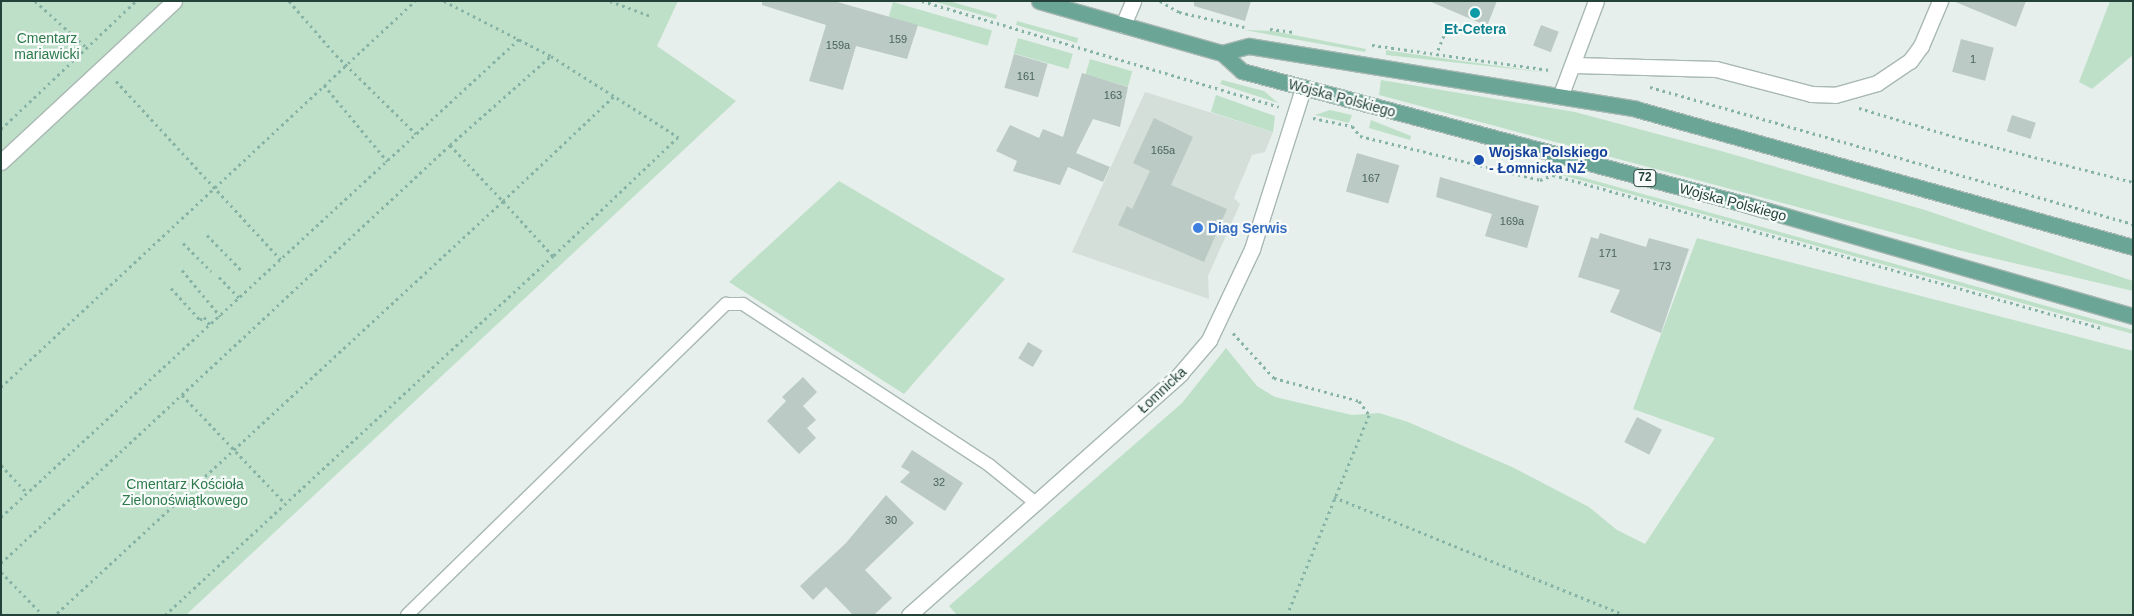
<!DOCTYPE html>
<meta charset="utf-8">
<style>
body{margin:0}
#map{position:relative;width:2134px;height:616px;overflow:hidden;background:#e6efeb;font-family:Arial,sans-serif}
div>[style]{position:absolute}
.built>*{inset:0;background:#d4dfda}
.green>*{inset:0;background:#bfe0c8;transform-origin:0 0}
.building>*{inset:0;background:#bbcac4;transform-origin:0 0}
.path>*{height:3px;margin-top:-1.5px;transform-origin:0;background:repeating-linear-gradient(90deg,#86b3a5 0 2.5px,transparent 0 6.5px)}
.roads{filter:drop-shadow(1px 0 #a8b8b2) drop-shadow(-1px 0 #a8b8b2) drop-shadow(0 1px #a8b8b2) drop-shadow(0 -1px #a8b8b2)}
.lane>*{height:12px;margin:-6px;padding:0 6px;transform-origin:6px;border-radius:6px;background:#fff}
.street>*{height:15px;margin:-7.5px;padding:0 7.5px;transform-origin:7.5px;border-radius:7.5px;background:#fff}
.primary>*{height:15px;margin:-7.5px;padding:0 7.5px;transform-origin:7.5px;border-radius:7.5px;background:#6aa596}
.dots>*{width:14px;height:14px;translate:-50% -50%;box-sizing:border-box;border:2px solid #f7fbf9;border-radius:50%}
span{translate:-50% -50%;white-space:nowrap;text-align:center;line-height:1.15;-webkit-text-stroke:4.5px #f7fbf9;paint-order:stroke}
.number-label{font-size:11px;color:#4a645c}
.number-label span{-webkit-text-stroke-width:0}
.shield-label span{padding:1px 4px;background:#f7fbf9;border:1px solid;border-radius:4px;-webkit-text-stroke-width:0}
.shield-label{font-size:12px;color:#24423a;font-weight:700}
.culture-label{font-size:14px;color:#0d838f;font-weight:700}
.park-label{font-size:14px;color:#2d7a4b}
.street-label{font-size:14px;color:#24423a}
.transit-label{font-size:14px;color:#164399;font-weight:700}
.left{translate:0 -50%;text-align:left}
.shop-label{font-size:14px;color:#366cbe;font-weight:700}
.frame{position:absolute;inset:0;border:2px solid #24423a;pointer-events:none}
</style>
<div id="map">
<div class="built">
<div style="clip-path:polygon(1145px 92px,1273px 132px,1265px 152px,1252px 155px,1234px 198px,1240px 204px,1208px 276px,1209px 299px,1072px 252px)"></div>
</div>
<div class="green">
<div style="clip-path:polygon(1px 1px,678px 1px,657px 46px,736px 101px,186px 615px,1px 615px)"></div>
<div style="clip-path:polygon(932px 1px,949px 1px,997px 15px,996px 19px)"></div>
<div style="clip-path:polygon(2110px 1px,2133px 1px,2133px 55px,2092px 89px,2079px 82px)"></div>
<div style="left:893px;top:2px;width:103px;height:16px;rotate:16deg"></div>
<div style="clip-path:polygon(1017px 21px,1078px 38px,1077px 43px,1016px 25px)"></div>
<div style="clip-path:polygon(1244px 30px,1273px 31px,1366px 49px,1365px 52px)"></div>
<div style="left:1018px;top:38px;width:57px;height:16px;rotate:16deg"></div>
<div style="clip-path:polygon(1386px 50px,1391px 51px,1550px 73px,1386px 55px)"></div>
<div style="left:1090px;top:59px;width:44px;height:16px;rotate:16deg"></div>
<div style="clip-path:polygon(1222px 80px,1264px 91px,1278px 103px,1220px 84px)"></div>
<div style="clip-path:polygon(1381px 80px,1575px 112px,1721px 151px,1925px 210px,2133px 281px,2133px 291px,1962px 251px,1379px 95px)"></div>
<div style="clip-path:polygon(1216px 95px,1275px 116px,1273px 132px,1211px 112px)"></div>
<div style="clip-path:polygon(1330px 110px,1352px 115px,1349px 123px,1315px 115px)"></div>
<div style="clip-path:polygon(1371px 120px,1411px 136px,1410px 140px,1369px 128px)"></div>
<div style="clip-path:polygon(1556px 170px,2133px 330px,2133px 334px,1551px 172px)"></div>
<div style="clip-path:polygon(839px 181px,1005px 279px,904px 394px,729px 282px)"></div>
<div style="clip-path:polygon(1697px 238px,2133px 351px,2133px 615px,957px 615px,949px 606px,1182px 403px,1226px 348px,1257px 386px,1275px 397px,1352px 415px,1379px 413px,1408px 422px,1512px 467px,1589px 507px,1617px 530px,1645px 544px,1715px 438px,1633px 409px)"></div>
</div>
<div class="building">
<div style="clip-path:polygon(762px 1px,834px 1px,918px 25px,907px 59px,856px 46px,843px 90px,809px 81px,826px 25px,762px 5px)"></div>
<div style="clip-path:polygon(1194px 1px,1251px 1px,1245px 21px,1194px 6px)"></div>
<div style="clip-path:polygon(1429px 1px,1497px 1px,1487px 26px)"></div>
<div style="clip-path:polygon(1953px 1px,2026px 1px,2016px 27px)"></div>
<div style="left:1541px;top:25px;width:19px;height:22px;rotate:21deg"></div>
<div style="left:1961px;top:39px;width:34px;height:34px;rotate:15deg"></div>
<div style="left:1014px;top:54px;width:35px;height:35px;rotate:16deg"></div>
<div style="clip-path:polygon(1082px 73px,1128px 87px,1120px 127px,1093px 119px,1076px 153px,1110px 167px,1103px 182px,1068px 167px,1060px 185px,1013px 171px,1017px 161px,996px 151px,1010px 125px,1039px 138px,1043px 129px,1063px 137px)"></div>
<div style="left:2012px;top:115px;width:25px;height:17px;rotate:18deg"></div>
<div style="clip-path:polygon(1154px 118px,1193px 137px,1171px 185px,1227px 209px,1204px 262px,1118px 225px,1127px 206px,1132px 209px,1150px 171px,1133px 163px)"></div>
<div style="left:1357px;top:153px;width:44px;height:40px;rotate:16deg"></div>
<div style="clip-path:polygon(1440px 177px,1539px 206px,1527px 248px,1485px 236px,1492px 214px,1436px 197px)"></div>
<div style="clip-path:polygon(1600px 233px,1646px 247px,1649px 238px,1689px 249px,1661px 333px,1610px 312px,1620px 290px,1578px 277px,1591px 237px,1598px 239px)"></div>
<div style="left:1028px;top:342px;width:17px;height:19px;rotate:31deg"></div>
<div style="clip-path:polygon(803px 377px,817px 392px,803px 406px,816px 420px,807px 428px,816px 438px,799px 454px,767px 421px,786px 401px,782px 397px)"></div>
<div style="left:1637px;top:417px;width:28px;height:28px;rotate:27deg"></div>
<div style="clip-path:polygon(912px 450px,963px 483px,945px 511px,900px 482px,910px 472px,901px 467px)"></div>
<div style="clip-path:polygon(886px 495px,914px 523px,865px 570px,892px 598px,874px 615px,853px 615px,826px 587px,813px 600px,800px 586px,846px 543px)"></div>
</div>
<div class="path">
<div style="left:35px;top:1px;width:70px;rotate:42.1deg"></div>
<div style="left:289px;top:1px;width:72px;rotate:49deg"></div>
<div style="left:336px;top:55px;width:112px;rotate:44.6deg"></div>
<div style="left:444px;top:1px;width:120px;rotate:27.2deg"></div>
<div style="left:610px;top:1px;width:44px;rotate:20.1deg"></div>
<div style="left:922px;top:1px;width:372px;rotate:16.5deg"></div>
<div style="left:1160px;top:1px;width:22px;rotate:30deg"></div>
<div style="left:1179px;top:12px;width:67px;rotate:13deg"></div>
<div style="left:1270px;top:29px;width:24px;rotate:7deg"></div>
<div style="left:1372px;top:45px;width:181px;rotate:8deg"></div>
<div style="left:1438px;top:50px;width:32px;rotate:-68deg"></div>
<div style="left:116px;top:81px;width:243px;rotate:47.3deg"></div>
<div style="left:324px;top:85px;width:99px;rotate:50.3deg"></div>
<div style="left:1650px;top:87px;width:502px;rotate:15.84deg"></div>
<div style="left:1859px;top:108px;width:104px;rotate:16.7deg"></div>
<div style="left:1959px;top:138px;width:179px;rotate:14.2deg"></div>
<div style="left:1313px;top:118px;width:40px;rotate:12deg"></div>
<div style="left:1352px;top:126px;width:13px;rotate:51deg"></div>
<div style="left:1360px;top:136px;width:185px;rotate:13.7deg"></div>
<div style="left:1540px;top:180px;width:14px;rotate:-21deg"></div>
<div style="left:1553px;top:175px;width:569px;rotate:15.6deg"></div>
<div style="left:1px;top:129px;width:186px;rotate:-43.5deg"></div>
<div style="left:450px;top:145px;width:135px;rotate:-41.4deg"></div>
<div style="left:551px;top:56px;width:151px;rotate:32.5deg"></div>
<div style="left:678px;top:137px;width:173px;rotate:136.4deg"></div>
<div style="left:207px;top:235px;width:52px;rotate:45.8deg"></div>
<div style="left:183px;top:243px;width:40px;rotate:45deg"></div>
<div style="left:182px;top:270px;width:60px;rotate:50.4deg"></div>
<div style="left:219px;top:277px;width:29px;rotate:46deg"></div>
<div style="left:171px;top:288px;width:43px;rotate:47.8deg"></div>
<div style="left:200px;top:320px;width:5px;rotate:-37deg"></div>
<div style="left:204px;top:317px;width:10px;rotate:53deg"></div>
<div style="left:1233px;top:333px;width:61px;rotate:47.7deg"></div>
<div style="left:1274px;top:378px;width:88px;rotate:15.1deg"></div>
<div style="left:1359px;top:401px;width:17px;rotate:54deg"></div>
<div style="left:1369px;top:415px;width:216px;rotate:112.3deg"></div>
<div style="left:1px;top:387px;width:566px;rotate:-43deg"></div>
<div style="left:182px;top:395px;width:148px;rotate:46.4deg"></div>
<div style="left:1px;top:465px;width:38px;rotate:47deg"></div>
<div style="left:1334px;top:497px;width:313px;rotate:22.1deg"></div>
<div style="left:1px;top:517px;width:705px;rotate:-42.7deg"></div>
<div style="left:1px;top:563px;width:613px;rotate:-42.95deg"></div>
<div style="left:450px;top:145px;width:77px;rotate:46.6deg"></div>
<div style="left:503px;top:201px;width:610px;rotate:137.26deg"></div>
<div style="left:1px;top:572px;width:60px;rotate:45.7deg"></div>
<div style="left:165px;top:615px;width:529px;rotate:-42.78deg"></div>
<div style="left:553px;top:256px;width:74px;rotate:-132.3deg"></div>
<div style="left:503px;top:201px;width:153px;rotate:-43.4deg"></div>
</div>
<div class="roads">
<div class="lane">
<div style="left:407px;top:615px;width:446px;rotate:-44.3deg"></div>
<div style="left:726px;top:304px;width:17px"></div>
<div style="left:743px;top:304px;width:294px;rotate:33.2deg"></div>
<div style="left:989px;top:465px;width:62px;rotate:39.1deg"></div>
</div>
<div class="street">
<div style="left:1123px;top:25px;width:26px;rotate:-67deg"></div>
<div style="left:1574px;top:65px;width:142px;rotate:1.6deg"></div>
<div style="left:1716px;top:69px;width:98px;rotate:14.7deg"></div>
<div style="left:1811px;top:94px;width:24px;rotate:2deg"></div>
<div style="left:1835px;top:95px;width:44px;rotate:-15.9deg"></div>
<div style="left:1877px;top:83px;width:40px;rotate:-34deg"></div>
<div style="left:1910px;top:61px;width:19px;rotate:-54deg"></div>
<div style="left:1921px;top:46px;width:49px;rotate:-67.1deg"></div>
<div style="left:1561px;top:94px;width:99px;rotate:-69.4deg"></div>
<div style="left:1px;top:162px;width:236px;rotate:-42.9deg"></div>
<div style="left:909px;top:615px;width:363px;rotate:-41.6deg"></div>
<div style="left:1180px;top:374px;width:45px;rotate:-49.5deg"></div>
<div style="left:1209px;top:340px;width:101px;rotate:-64.7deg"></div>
<div style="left:1252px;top:249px;width:169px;rotate:-72.4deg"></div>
</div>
<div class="primary">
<div style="left:1039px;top:1px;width:190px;rotate:15.9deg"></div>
<div style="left:1222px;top:53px;width:27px;rotate:42deg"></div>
<div style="left:1242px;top:71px;width:523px;rotate:14.83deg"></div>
<div style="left:1748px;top:205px;width:401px;rotate:16.1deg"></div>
<div style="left:1222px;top:53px;width:28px;rotate:-15deg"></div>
<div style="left:1249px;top:46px;width:392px;rotate:9.2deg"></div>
<div style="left:1636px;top:109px;width:516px;rotate:15.52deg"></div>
</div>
</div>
<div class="dots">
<div style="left:1475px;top:13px;background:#0f9aa8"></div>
<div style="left:1479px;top:160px;background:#1a4fb4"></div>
<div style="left:1198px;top:228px;background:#3f7fe0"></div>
</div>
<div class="number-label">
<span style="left:898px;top:39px">159</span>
<span style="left:838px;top:45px">159a</span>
<span style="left:1973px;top:59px">1</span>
<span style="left:1026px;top:76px">161</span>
<span style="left:1113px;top:95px">163</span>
<span style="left:1163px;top:150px">165a</span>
<span style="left:1371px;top:178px">167</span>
<span style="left:1512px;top:221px">169a</span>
<span style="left:1608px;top:253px">171</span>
<span style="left:1662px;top:266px">173</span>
<span style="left:939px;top:482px">32</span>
<span style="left:891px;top:520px">30</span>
</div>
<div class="shield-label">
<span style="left:1645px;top:178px">72</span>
</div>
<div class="culture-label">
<span style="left:1475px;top:29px">Et-Cetera</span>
</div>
<div class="park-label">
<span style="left:47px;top:46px">Cmentarz<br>mariawicki</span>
<span style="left:185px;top:492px">Cmentarz Kościoła<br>Zielonoświątkowego</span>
</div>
<div class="street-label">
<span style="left:1342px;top:98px;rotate:15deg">Wojska Polskiego</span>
<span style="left:1733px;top:202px;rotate:15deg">Wojska Polskiego</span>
<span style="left:1162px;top:390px;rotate:-43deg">Łomnicka</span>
</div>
<div class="transit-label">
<span class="left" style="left:1489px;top:160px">Wojska Polskiego<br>- Łomnicka NŻ</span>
</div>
<div class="shop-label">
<span class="left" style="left:1208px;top:228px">Diag Serwis</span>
</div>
<div class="frame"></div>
</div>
